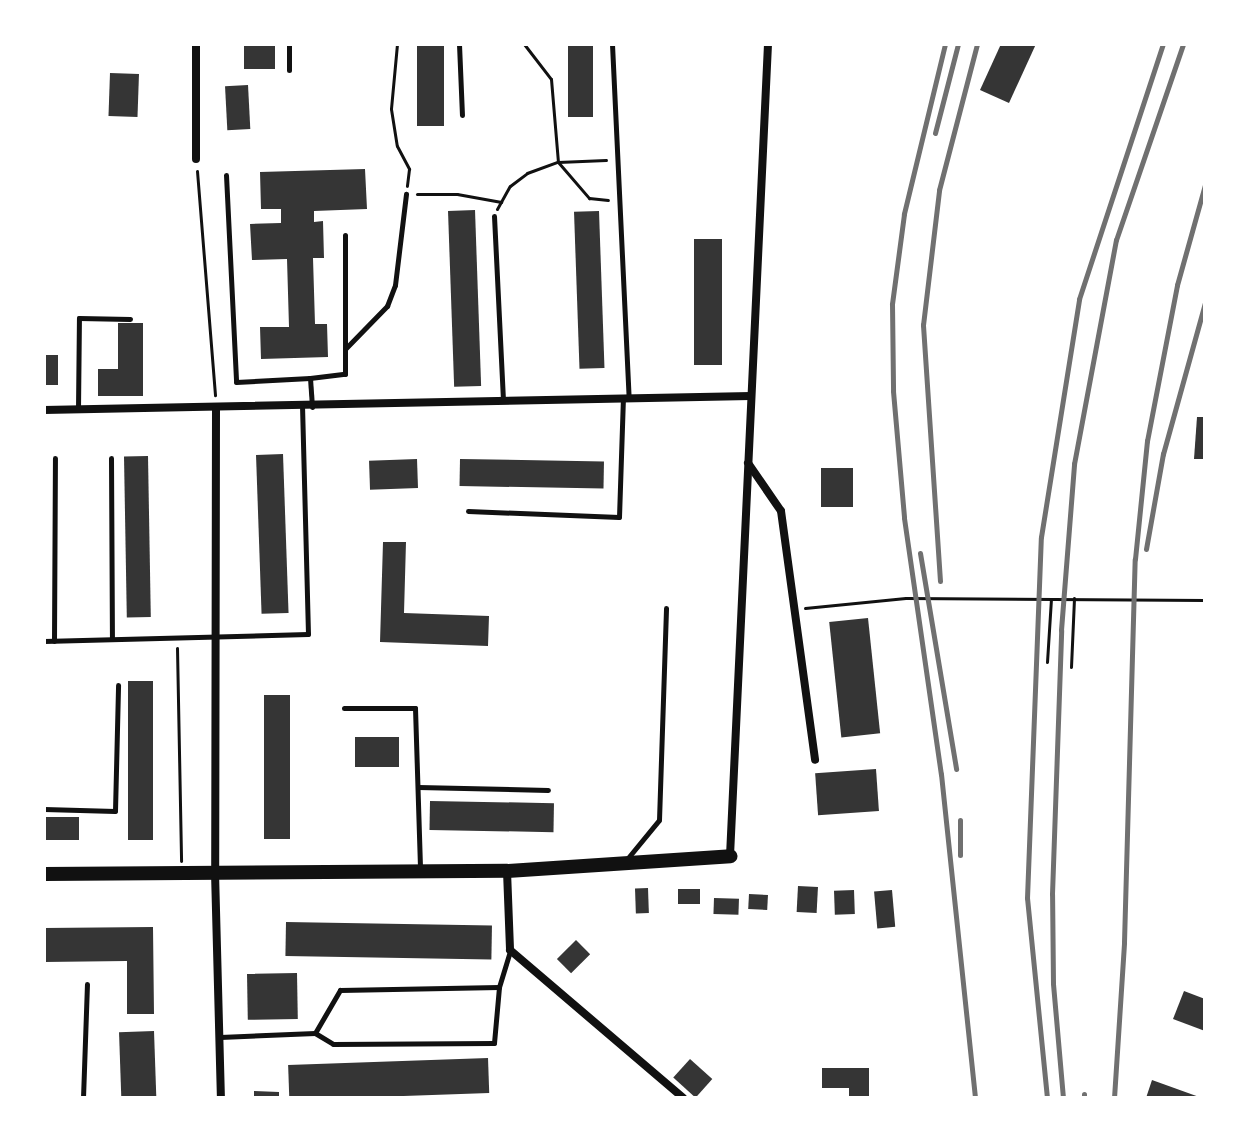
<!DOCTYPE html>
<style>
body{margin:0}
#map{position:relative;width:1249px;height:1142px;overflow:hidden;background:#fff;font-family:"Roboto Serif",serif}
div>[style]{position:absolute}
.building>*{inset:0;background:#353535;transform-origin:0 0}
.path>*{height:3px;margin:-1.5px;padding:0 1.5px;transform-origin:1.5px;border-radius:1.5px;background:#111}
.service>*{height:5px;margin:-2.5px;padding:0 2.5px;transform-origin:2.5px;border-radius:2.5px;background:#111}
.minor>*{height:8px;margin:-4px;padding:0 4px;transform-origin:4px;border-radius:4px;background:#111}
.secondary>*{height:14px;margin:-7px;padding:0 7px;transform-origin:7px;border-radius:7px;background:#111}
.rail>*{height:5px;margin:-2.5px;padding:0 2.5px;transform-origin:2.5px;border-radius:2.5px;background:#707070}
span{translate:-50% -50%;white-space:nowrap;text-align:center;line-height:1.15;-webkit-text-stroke:8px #fff;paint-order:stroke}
.frame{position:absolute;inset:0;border:46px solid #fff;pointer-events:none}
</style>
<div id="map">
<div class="building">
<div style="left:244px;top:44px;width:31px;height:25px"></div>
<div style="left:417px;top:44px;width:27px;height:82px"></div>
<div style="left:568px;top:44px;width:25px;height:73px"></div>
<div style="clip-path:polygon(1001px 44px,1036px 44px,1009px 103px,980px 90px)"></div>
<div style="left:110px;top:73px;width:29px;height:43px;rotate:2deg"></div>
<div style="left:248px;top:85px;width:44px;height:23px;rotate:87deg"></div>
<div style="clip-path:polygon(365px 169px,367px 209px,314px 211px,314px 222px,323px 221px,324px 258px,313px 258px,315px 324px,327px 324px,328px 357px,261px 359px,260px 327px,289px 327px,287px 259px,252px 260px,250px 224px,281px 223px,281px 209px,261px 209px,260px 172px)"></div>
<div style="left:475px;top:210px;width:176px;height:27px;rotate:88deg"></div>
<div style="left:599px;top:211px;width:157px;height:25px;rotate:88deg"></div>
<div style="left:694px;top:239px;width:28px;height:126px"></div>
<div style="clip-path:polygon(118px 323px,143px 323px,143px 396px,98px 396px,98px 369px,118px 369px)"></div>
<div style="left:44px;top:355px;width:14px;height:30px"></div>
<div style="clip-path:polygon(1197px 417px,1205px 417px,1205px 459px,1194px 459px)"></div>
<div style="left:283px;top:454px;width:159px;height:27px;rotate:88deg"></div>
<div style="left:148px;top:456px;width:161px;height:24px;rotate:89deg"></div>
<div style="left:417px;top:459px;width:29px;height:48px;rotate:88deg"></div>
<div style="left:460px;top:459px;width:144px;height:27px;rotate:1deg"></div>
<div style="left:821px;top:468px;width:32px;height:39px"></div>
<div style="clip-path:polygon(383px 542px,406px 542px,404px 613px,489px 616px,488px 646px,380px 642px)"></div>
<div style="left:868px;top:618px;width:116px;height:39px;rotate:84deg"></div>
<div style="left:128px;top:681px;width:25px;height:159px"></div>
<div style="left:264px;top:695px;width:26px;height:144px"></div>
<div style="left:355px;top:737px;width:44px;height:30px"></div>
<div style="left:876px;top:769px;width:42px;height:61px;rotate:86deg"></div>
<div style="left:430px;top:801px;width:124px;height:29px;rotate:1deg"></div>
<div style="left:44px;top:817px;width:35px;height:23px"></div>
<div style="left:798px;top:886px;width:20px;height:26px;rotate:3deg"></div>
<div style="left:648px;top:888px;width:25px;height:13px;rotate:88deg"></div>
<div style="left:700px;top:889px;width:15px;height:22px;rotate:90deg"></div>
<div style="left:854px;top:890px;width:24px;height:20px;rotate:88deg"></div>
<div style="left:892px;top:890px;width:37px;height:18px;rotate:85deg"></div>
<div style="left:749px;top:894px;width:19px;height:15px;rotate:3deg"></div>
<div style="left:714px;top:898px;width:25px;height:16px;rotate:2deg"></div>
<div style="left:286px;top:922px;width:206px;height:34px;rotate:1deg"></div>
<div style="clip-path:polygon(153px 927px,154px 1014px,127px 1014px,127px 961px,44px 962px,44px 928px)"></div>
<div style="left:576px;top:940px;width:20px;height:27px;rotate:45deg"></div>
<div style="left:297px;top:973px;width:46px;height:50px;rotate:89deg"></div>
<div style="clip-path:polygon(1184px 991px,1205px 999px,1205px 1031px,1173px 1019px)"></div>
<div style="left:154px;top:1031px;width:67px;height:35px;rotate:88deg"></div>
<div style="left:488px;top:1058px;width:35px;height:200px;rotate:88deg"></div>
<div style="left:690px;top:1059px;width:30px;height:25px;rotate:42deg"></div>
<div style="clip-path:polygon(822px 1068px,869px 1068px,869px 1098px,849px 1098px,849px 1088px,822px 1088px)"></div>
<div style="clip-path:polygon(1152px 1080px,1202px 1098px,1146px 1098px)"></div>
<div style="clip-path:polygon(254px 1091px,279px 1092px,279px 1098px,254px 1098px)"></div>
</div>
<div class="path">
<div style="left:397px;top:44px;width:65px;rotate:95.3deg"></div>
<div style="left:391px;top:109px;width:37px;rotate:81deg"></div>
<div style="left:397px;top:146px;width:26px;rotate:62deg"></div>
<div style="left:409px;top:169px;width:17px;rotate:97deg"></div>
<div style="left:524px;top:44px;width:44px;rotate:52.4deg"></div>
<div style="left:551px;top:79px;width:83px;rotate:85.2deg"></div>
<div style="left:558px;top:162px;width:48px;rotate:49.3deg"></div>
<div style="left:589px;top:198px;width:19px;rotate:6deg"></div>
<div style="left:197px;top:171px;width:225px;rotate:85.4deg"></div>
<div style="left:417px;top:194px;width:40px"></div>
<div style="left:457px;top:194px;width:45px;rotate:10.3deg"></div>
<div style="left:497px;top:209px;width:26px;rotate:-61deg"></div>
<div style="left:510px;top:186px;width:21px;rotate:-37deg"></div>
<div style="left:527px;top:173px;width:33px;rotate:-20deg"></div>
<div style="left:558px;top:162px;width:48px;rotate:-2.4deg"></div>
<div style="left:805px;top:608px;width:101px;rotate:-5.7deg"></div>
<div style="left:906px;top:598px;width:299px;rotate:0.4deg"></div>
<div style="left:177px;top:648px;width:213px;rotate:88.9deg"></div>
<div style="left:1047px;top:662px;width:63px;rotate:-86.4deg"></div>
<div style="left:1071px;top:667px;width:69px;rotate:-87.5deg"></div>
</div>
<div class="service">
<div style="left:289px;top:44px;width:26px;rotate:90deg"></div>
<div style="left:459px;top:44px;width:71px;rotate:87.6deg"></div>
<div style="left:612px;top:44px;width:354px;rotate:87.3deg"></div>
<div style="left:226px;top:175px;width:207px;rotate:87.2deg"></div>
<div style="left:236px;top:382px;width:74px;rotate:-3.1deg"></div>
<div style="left:310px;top:378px;width:29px;rotate:86deg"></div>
<div style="left:494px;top:216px;width:185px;rotate:87.2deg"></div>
<div style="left:346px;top:348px;width:59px;rotate:-45.7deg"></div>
<div style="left:387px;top:306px;width:22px;rotate:-69deg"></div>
<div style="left:395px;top:285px;width:92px;rotate:-83.1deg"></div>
<div style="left:310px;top:378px;width:35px;rotate:-7deg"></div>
<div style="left:345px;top:374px;width:139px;rotate:-90deg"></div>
<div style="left:78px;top:409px;width:91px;rotate:-89.4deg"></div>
<div style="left:79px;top:318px;width:51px;rotate:1.1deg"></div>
<div style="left:111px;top:458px;width:181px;rotate:89.7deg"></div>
<div style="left:468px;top:511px;width:151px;rotate:2.3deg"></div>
<div style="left:619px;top:517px;width:118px;rotate:-88.1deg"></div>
<div style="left:44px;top:641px;width:264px;rotate:-1.5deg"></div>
<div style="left:308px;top:634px;width:226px;rotate:-91.5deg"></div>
<div style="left:54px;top:641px;width:183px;rotate:-89.7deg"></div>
<div style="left:344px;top:708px;width:71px"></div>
<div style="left:415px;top:708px;width:162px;rotate:88.2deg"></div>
<div style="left:418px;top:787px;width:130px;rotate:1.3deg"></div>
<div style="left:44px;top:809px;width:71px;rotate:1.6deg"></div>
<div style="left:115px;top:811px;width:126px;rotate:-88.6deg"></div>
<div style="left:627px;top:859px;width:50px;rotate:-50.6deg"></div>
<div style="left:659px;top:820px;width:212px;rotate:-88.1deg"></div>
<div style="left:315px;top:1033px;width:21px;rotate:31deg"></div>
<div style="left:333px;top:1044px;width:161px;rotate:-0.4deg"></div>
<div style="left:494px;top:1043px;width:56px;rotate:-84.9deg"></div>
<div style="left:220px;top:1037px;width:95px;rotate:-2.4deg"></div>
<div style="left:315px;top:1033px;width:50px;rotate:-59.8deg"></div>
<div style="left:340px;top:990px;width:159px;rotate:-1.1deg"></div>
<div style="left:499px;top:987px;width:39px;rotate:-73deg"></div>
<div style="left:83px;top:1098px;width:114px;rotate:-88deg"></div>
</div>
<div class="minor">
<div style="left:196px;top:44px;width:115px;rotate:90deg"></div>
<div style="left:44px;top:410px;width:707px;rotate:-1.13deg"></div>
<div style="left:216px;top:410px;width:462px;rotate:90.1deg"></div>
<div style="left:215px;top:872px;width:226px;rotate:88.5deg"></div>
<div style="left:748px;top:463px;width:58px;rotate:55.5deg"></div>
<div style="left:781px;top:511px;width:251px;rotate:82.2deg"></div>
<div style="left:730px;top:856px;width:813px;rotate:-87.32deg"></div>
<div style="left:507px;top:871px;width:79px;rotate:87.8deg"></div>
<div style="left:510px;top:950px;width:228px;rotate:40.5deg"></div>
</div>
<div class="secondary">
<div style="left:44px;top:874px;width:463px;rotate:-0.4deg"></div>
<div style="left:507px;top:871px;width:224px;rotate:-3.8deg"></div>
</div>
<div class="rail">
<div style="left:945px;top:44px;width:175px;rotate:103.6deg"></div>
<div style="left:904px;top:214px;width:91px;rotate:97.6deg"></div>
<div style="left:892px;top:304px;width:87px;rotate:89.3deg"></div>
<div style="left:893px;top:391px;width:127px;rotate:85deg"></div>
<div style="left:904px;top:518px;width:259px;rotate:81.8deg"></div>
<div style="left:941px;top:774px;width:326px;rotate:84deg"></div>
<div style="left:935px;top:133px;width:92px;rotate:-75.5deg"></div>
<div style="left:1146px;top:549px;width:97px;rotate:-79.9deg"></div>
<div style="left:1163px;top:454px;width:157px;rotate:-74.5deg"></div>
<div style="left:920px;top:553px;width:219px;rotate:80.5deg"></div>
<div style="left:940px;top:581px;width:257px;rotate:-93.8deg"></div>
<div style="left:923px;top:325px;width:136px;rotate:-83.2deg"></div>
<div style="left:939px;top:190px;width:151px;rotate:-75.4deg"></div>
<div style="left:960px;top:855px;width:35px;rotate:-90deg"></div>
<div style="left:1084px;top:1094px;width:4px;rotate:90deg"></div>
<div style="left:1047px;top:1098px;width:201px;rotate:-95.7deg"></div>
<div style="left:1027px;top:898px;width:361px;rotate:-87.8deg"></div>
<div style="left:1041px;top:537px;width:241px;rotate:-80.9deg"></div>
<div style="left:1079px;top:299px;width:268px;rotate:-71.8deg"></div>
<div style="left:1063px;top:1098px;width:115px;rotate:-95deg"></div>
<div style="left:1053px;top:983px;width:89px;rotate:-90.6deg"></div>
<div style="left:1052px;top:894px;width:264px;rotate:-88deg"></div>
<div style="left:1061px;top:630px;width:167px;rotate:-85.5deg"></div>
<div style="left:1074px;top:464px;width:228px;rotate:-79.4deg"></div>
<div style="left:1116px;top:240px;width:207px;rotate:-71.1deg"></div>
<div style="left:1114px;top:1098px;width:156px;rotate:-86.3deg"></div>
<div style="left:1124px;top:942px;width:383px;rotate:-88.4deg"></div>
<div style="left:1135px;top:559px;width:119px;rotate:-84.2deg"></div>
<div style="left:1147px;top:441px;width:159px;rotate:-79.1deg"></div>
<div style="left:1177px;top:285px;width:104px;rotate:-74.4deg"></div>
</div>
<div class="frame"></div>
</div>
